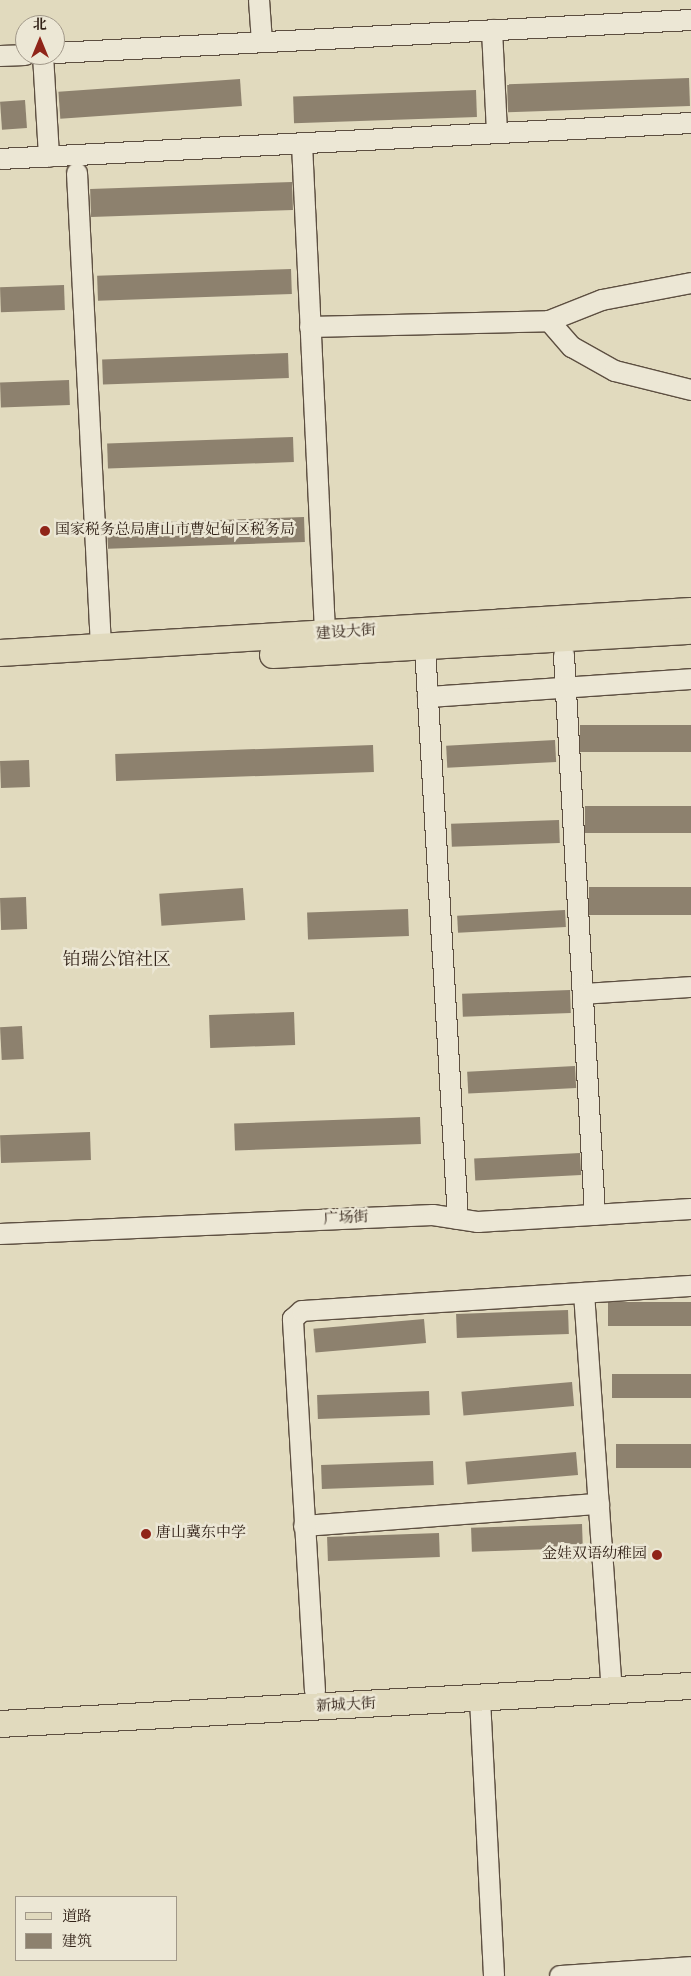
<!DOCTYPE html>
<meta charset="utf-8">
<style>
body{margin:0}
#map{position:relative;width:691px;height:1976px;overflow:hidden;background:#e1dabe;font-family:"Sorts Mill Goudy","Noto Serif SC",serif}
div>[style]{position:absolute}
.building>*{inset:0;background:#8d816e;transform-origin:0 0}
.roads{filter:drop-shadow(1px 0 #5d4f41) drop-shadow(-1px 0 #5d4f41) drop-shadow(0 1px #5d4f41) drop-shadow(0 -1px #5d4f41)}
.minor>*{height:20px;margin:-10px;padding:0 10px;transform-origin:10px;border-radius:10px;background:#ece7d5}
.major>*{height:26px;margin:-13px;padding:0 13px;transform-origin:13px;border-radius:13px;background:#e1dabe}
.dots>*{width:14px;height:14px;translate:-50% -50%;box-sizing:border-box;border:2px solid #ece7d5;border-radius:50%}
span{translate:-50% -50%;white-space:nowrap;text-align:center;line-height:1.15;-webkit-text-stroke:5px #ece7d5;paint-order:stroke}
.poi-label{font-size:15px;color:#312117}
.left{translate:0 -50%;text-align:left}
.right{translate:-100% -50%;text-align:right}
.street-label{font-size:15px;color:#312117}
.quarter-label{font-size:18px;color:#312117}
.legend{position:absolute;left:15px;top:1896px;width:162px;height:65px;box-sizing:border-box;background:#ece7d5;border:1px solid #a19889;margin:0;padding:6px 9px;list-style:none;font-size:15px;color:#312117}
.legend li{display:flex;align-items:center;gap:10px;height:25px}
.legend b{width:25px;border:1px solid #a19889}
.north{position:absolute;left:15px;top:15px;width:50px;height:50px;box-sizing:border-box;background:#ece7d5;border:1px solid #a19889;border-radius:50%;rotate:0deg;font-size:14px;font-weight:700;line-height:20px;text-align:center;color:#312117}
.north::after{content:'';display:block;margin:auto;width:18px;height:22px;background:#8f2418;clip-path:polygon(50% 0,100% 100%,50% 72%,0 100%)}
</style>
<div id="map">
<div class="building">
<div style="left:689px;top:78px;width:28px;height:182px;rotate:88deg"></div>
<div style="left:240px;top:79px;width:27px;height:182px;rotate:86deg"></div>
<div style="left:476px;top:90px;width:27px;height:183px;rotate:88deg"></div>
<div style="left:25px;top:100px;width:28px;height:25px;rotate:86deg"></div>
<div style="left:292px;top:182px;width:28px;height:202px;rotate:88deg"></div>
<div style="left:291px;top:269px;width:25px;height:194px;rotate:88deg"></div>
<div style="left:64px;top:285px;width:25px;height:64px;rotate:88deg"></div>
<div style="left:288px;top:353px;width:25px;height:186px;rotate:88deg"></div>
<div style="left:69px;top:380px;width:25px;height:69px;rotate:88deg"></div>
<div style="left:293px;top:437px;width:25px;height:186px;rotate:88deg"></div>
<div style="left:304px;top:517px;width:25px;height:197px;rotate:88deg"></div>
<div style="left:691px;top:725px;width:27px;height:111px;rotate:90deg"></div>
<div style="left:555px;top:740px;width:22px;height:109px;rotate:87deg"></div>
<div style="left:373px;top:745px;width:27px;height:258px;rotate:88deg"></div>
<div style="left:29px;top:760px;width:27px;height:29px;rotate:88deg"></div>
<div style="left:691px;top:806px;width:27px;height:106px;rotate:90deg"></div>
<div style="left:559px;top:820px;width:23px;height:108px;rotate:88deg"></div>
<div style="left:691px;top:887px;width:28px;height:102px;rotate:90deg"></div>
<div style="left:243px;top:888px;width:32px;height:84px;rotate:86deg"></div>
<div style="left:26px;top:897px;width:32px;height:26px;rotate:88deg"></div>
<div style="left:408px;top:909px;width:27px;height:101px;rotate:88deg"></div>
<div style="left:565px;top:910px;width:17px;height:108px;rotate:87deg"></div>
<div style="left:570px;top:990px;width:23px;height:108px;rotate:88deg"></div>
<div style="left:294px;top:1012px;width:33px;height:85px;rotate:88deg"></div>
<div style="left:22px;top:1026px;width:33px;height:22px;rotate:87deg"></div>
<div style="left:575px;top:1066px;width:22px;height:108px;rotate:87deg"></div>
<div style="left:420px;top:1117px;width:27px;height:186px;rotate:88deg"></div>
<div style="left:90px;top:1132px;width:28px;height:90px;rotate:88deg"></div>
<div style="left:580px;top:1153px;width:22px;height:106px;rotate:87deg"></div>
<div style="left:691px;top:1302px;width:24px;height:83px;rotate:90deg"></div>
<div style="left:568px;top:1310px;width:24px;height:112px;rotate:88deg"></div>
<div style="left:424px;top:1319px;width:24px;height:111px;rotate:85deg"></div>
<div style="left:691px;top:1374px;width:24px;height:79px;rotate:90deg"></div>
<div style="left:572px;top:1382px;width:24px;height:111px;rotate:85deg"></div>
<div style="left:429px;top:1391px;width:24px;height:112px;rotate:88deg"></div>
<div style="left:691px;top:1444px;width:24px;height:75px;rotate:90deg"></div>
<div style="left:576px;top:1452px;width:23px;height:111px;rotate:85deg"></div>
<div style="left:433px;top:1461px;width:24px;height:112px;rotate:88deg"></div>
<div style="left:582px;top:1524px;width:24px;height:111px;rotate:88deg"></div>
<div style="left:439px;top:1533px;width:24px;height:112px;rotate:88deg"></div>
</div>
<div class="roads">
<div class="minor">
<div style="left:259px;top:0;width:42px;rotate:85.9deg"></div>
<div style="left:492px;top:30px;width:103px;rotate:87.2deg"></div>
<div style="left:55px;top:53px;width:637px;rotate:-2.97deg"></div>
<div style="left:43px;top:55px;width:102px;rotate:86.6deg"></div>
<div style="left:0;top:56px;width:25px;rotate:-2deg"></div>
<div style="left:302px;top:144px;width:491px;rotate:87.3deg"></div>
<div style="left:0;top:159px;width:692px;rotate:-2.98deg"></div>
<div style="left:77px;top:173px;width:477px;rotate:87.1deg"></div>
<div style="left:549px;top:321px;width:57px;rotate:-21.6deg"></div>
<div style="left:602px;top:300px;width:91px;rotate:-10.8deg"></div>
<div style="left:310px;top:327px;width:239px;rotate:-1.4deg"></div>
<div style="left:549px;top:321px;width:35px;rotate:49deg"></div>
<div style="left:572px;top:347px;width:49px;rotate:29.2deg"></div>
<div style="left:615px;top:371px;width:78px;rotate:14deg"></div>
<div style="left:425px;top:647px;width:573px;rotate:86.7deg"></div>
<div style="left:564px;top:655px;width:561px;rotate:86.83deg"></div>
<div style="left:428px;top:697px;width:264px;rotate:-3.9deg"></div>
<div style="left:583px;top:994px;width:108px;rotate:-3.7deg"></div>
<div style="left:0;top:1234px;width:433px;rotate:-2.5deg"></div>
<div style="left:433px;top:1215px;width:46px;rotate:8.8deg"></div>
<div style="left:478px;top:1222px;width:213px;rotate:-3.5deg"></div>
<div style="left:584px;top:1293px;width:400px;rotate:86deg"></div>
<div style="left:304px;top:1526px;width:296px;rotate:-4.3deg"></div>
<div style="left:315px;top:1691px;width:373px;rotate:-93.4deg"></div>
<div style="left:293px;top:1319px;width:12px;rotate:-42deg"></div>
<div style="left:302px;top:1311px;width:390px;rotate:-3.7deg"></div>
<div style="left:480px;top:1699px;width:277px;rotate:87.1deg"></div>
<div style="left:560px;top:1976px;width:131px;rotate:-3.9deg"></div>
</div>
<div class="major">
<div style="left:0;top:653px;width:692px;rotate:-3.48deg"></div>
<div style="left:273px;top:655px;width:419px;rotate:-3.3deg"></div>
<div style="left:0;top:1724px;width:692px;rotate:-3.15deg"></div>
</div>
</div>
<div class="dots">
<div style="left:45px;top:531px;background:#8f2418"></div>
<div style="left:146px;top:1534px;background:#8f2418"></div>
<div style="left:657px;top:1555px;background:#8f2418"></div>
</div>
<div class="poi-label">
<span class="left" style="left:55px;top:531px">国家税务总局唐山市曹妃甸区税务局</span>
<span class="left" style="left:156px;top:1534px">唐山冀东中学</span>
<span class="right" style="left:647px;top:1555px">金娃双语幼稚园</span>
</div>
<div class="street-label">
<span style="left:346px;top:633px;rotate:-4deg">建设大街</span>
<span style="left:346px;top:1219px;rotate:-3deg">广场街</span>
<span style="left:346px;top:1706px;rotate:-3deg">新城大街</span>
</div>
<div class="quarter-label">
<span style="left:117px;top:961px">铂瑞公馆社区</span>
</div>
<ul class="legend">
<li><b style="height:6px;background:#e1dabe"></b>道路</li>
<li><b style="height:14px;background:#8d816e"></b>建筑</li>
</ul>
<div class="north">北</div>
</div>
